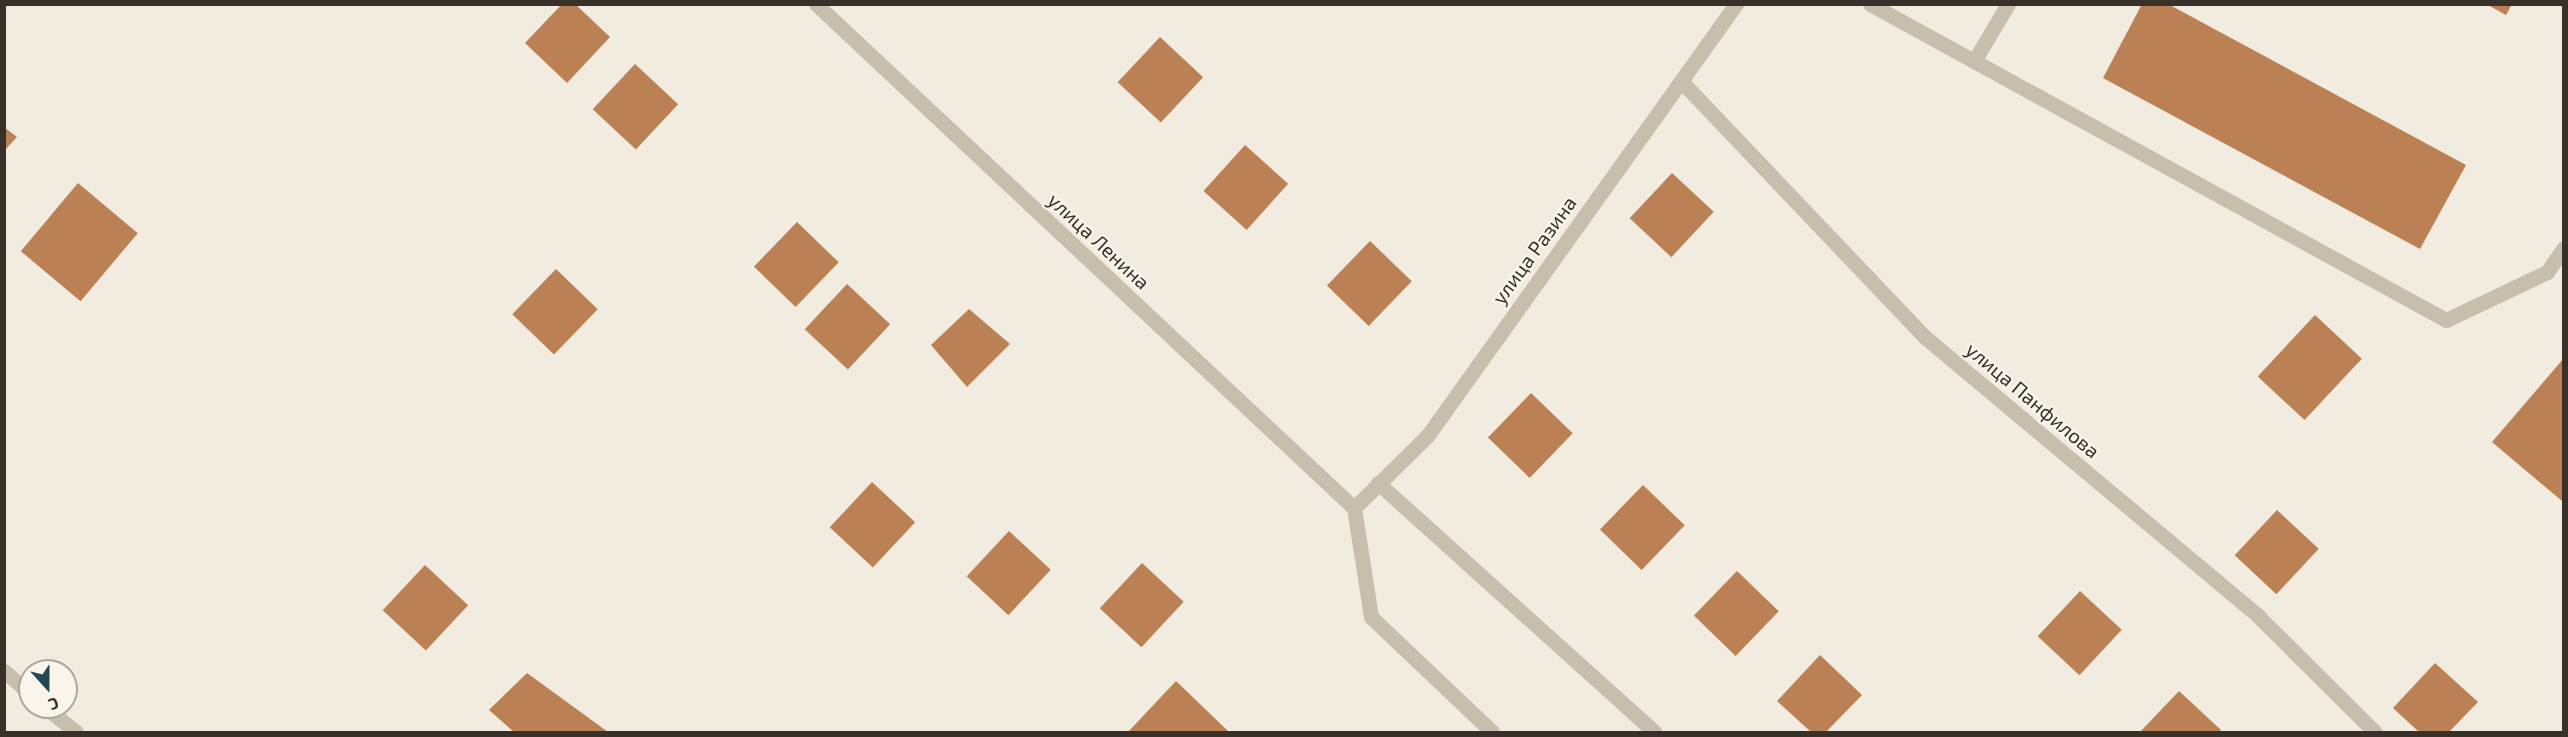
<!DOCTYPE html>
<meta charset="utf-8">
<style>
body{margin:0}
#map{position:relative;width:2568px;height:737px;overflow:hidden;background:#f1ecdf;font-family:"Exo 2",sans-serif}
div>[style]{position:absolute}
.building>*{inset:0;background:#bb8053;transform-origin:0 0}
.service>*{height:15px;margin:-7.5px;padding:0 7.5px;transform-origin:7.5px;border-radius:7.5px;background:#c8beac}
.minor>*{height:15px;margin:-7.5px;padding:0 7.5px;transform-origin:7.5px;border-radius:7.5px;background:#c8beac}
span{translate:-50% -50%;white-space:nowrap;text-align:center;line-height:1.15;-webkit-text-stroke:4.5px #f9f5eb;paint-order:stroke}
.street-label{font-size:20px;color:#37312a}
.frame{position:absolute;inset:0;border:6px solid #37312a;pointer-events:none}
.north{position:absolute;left:18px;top:659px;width:60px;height:60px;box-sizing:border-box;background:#f9f5eb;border:2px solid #aba79e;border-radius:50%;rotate:159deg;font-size:16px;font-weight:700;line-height:24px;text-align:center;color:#37312a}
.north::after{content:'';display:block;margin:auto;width:21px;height:27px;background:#234855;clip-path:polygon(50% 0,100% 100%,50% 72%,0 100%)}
</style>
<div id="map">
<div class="building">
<div style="clip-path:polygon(562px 4px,575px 4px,610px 37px,567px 83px,525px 43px)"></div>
<div style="clip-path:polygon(2142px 4px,2168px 4px,2466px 165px,2420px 249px,2103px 78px)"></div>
<div style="clip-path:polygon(2486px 4px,2512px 4px,2506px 15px)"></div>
<div style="left:1160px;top:37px;width:59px;height:62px;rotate:43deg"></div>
<div style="left:635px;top:64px;width:59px;height:62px;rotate:43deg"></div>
<div style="clip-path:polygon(4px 127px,17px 137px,4px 151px)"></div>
<div style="left:1245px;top:145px;width:58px;height:62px;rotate:42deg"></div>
<div style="left:1672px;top:173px;width:57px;height:62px;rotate:43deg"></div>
<div style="left:78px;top:183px;width:78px;height:89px;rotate:40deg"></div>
<div style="left:797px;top:222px;width:58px;height:62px;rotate:44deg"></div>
<div style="left:1370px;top:241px;width:58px;height:62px;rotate:44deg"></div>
<div style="left:556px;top:269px;width:58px;height:63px;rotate:44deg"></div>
<div style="left:847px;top:284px;width:59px;height:62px;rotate:43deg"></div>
<div style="clip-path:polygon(969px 309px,1010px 344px,967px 387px,931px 345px)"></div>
<div style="left:2315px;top:315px;width:64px;height:84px;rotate:43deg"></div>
<div style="clip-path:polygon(2564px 358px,2564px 499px,2562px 501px,2492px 442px)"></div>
<div style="left:1531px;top:393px;width:58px;height:62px;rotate:44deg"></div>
<div style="left:872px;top:482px;width:59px;height:62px;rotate:43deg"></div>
<div style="left:1643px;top:485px;width:58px;height:62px;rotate:44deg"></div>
<div style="left:2277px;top:510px;width:57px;height:62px;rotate:43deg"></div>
<div style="left:1009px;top:531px;width:57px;height:62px;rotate:43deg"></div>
<div style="left:1142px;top:563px;width:57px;height:62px;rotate:43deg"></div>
<div style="left:425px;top:565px;width:59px;height:62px;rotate:43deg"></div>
<div style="left:1737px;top:571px;width:58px;height:62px;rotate:44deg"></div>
<div style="left:2080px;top:591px;width:57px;height:62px;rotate:43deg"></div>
<div style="clip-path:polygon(1820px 655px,1862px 695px,1826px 732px,1811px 732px,1777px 701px)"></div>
<div style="clip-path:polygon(2435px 663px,2478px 702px,2449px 732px,2419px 732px,2393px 708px)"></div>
<div style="clip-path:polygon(527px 673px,608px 732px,514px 732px,489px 710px)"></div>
<div style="clip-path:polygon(1176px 681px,1229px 732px,1128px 732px)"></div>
<div style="clip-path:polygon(2179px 691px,2221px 730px,2219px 732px,2140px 732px)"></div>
</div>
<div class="service">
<div style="left:1870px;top:4px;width:657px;rotate:28.75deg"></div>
<div style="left:2446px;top:320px;width:112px;rotate:-25.4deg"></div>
<div style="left:2547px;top:272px;width:29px;rotate:-55deg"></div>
<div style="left:1974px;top:61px;width:66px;rotate:-59.2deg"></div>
</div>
<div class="minor">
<div style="left:816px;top:4px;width:737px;rotate:43.13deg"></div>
<div style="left:1681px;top:81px;width:355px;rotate:46.4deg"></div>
<div style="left:1926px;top:338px;width:433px;rotate:39.9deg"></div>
<div style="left:2258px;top:616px;width:165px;rotate:44.8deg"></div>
<div style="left:1378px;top:483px;width:372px;rotate:42deg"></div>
<div style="left:1354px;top:508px;width:104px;rotate:-44.6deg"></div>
<div style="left:1428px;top:435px;width:530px;rotate:-54.45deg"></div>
<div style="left:1354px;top:508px;width:110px;rotate:81.1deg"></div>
<div style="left:1371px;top:617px;width:167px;rotate:43.5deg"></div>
<div style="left:4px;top:671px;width:35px;rotate:41deg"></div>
<div style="left:45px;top:707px;width:40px;rotate:39deg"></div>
</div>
<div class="street-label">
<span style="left:1099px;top:241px;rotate:43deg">улица Ленина</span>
<span style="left:1534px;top:250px;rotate:-54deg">улица Разина</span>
<span style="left:2033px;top:400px;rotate:40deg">улица Панфилова</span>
</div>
<div class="frame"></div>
<div class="north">С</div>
</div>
